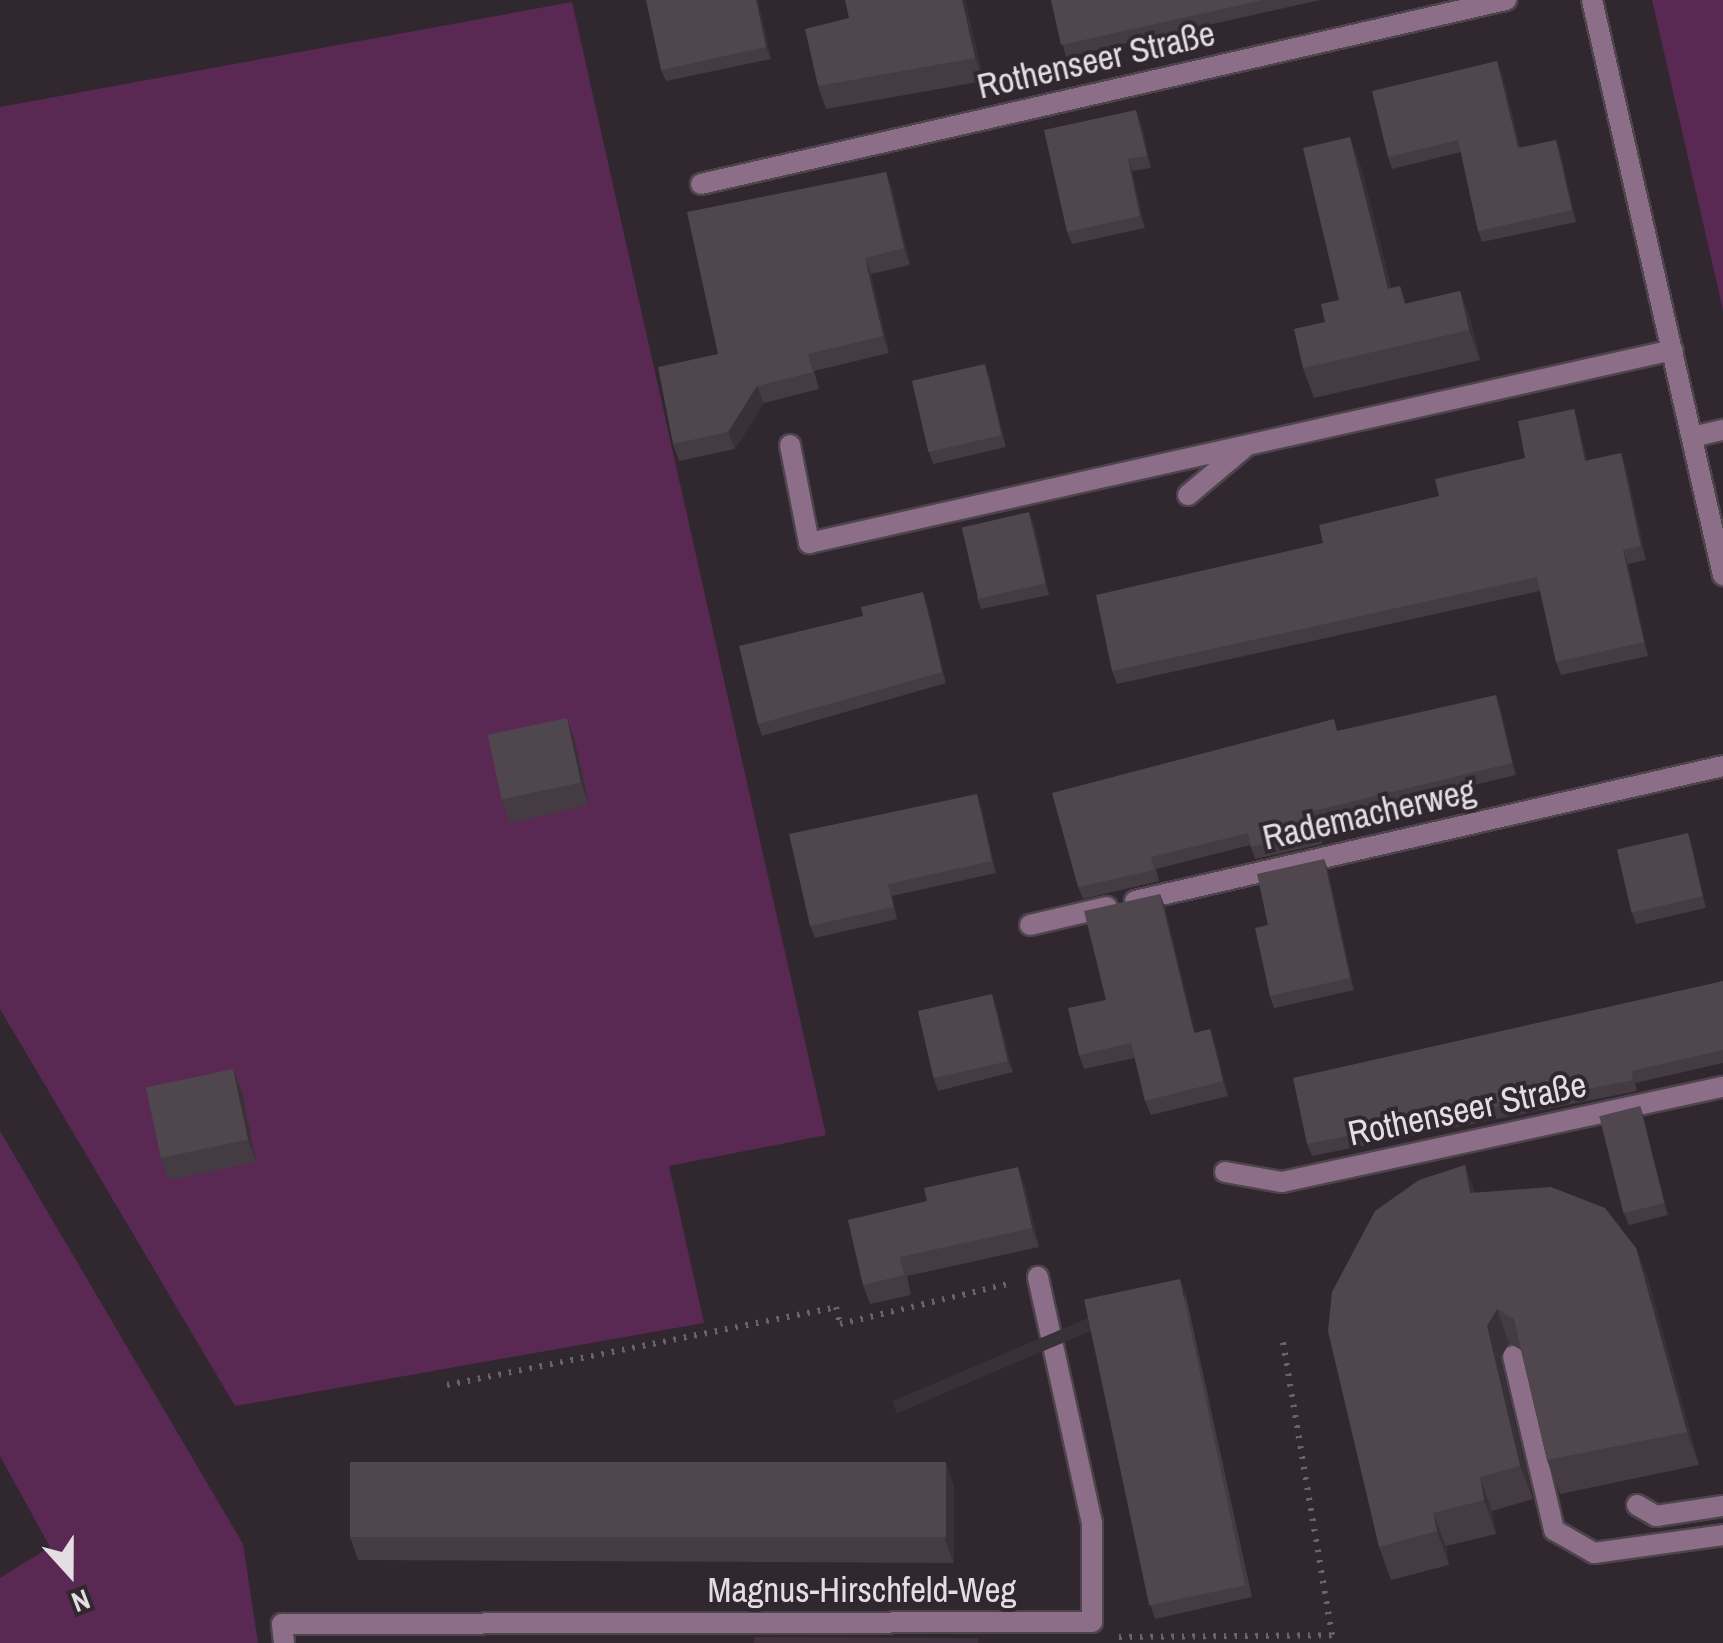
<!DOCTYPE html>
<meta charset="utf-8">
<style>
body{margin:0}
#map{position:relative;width:1723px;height:1643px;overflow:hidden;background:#30272f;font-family:"Archivo Narrow",sans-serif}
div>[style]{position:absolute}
.built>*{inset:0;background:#40323e}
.green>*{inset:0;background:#592953}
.path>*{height:6px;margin-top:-3px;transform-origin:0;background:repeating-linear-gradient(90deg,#6b636a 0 2.5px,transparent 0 10.5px)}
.roads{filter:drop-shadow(2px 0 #4d444c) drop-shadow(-2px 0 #4d444c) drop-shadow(0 2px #4d444c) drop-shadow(0 -2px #4d444c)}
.service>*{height:20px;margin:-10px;padding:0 10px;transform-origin:10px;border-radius:10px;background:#8d6e89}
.minor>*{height:20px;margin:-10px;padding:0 10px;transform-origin:10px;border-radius:10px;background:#8d6e89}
.tertiary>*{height:20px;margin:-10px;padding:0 10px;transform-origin:10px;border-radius:10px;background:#8d6e89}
.wall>*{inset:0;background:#453c43}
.shaded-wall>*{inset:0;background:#383137;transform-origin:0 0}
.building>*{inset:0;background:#50464e;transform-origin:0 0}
span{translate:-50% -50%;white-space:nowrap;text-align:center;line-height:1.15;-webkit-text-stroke:8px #30272f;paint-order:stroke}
.street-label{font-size:35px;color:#e4dee3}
.north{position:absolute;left:20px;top:1523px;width:100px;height:100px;-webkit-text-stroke:8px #30272f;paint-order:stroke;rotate:159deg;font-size:28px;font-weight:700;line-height:40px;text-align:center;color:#e4dee3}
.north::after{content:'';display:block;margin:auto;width:35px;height:45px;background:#e4dee3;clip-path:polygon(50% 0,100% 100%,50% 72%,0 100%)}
</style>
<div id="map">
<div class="built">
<div style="clip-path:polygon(754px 1637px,978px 1638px,978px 1643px,754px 1643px)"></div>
</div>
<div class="green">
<div style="clip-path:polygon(1652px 0,1723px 0,1723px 310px)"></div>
<div style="clip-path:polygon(572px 2px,826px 1135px,669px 1166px,704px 1323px,235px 1406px,0 1009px,0 107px)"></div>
<div style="clip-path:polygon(0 1131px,243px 1544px,258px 1643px,0 1643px,0 1578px,50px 1547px,0 1456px)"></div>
</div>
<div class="path">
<div style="left:447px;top:1385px;width:397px;rotate:-11.3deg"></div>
<div style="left:836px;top:1307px;width:17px;rotate:77deg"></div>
<div style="left:840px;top:1324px;width:173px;rotate:-13.4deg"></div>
<div style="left:1119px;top:1637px;width:213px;rotate:-0.5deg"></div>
<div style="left:1332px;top:1635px;width:304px;rotate:-99.5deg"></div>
</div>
<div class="roads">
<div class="service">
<div style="left:701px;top:184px;width:826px;rotate:-12.88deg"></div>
<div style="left:1692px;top:437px;width:32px;rotate:-13deg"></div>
<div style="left:790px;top:445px;width:100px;rotate:79deg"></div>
<div style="left:809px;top:543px;width:885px;rotate:-12.59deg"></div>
<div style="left:1188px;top:495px;width:73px;rotate:-40deg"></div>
<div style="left:1225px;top:1172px;width:58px;rotate:10deg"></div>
<div style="left:1282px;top:1182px;width:451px;rotate:-12.2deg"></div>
<div style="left:1513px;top:1356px;width:179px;rotate:76.7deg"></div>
<div style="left:1554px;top:1530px;width:46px;rotate:29.9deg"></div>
<div style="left:1594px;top:1553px;width:130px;rotate:-7.9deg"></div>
<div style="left:1637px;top:1505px;width:22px;rotate:30deg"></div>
<div style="left:1656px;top:1516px;width:68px;rotate:-8.5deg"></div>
</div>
<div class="minor">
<div style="left:1135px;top:901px;width:603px;rotate:-12.93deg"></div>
<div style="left:1030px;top:925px;width:79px;rotate:-13.2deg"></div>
<div style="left:284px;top:1643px;width:19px;rotate:-96deg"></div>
<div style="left:282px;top:1624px;width:810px;rotate:-0.14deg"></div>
<div style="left:1092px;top:1622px;width:99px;rotate:-90deg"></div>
<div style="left:1092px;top:1523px;width:252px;rotate:-102.4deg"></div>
</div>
<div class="tertiary">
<div style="left:1592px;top:0;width:590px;rotate:77.17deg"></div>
</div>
</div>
<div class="wall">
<div style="clip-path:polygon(758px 0,771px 59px,666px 81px,661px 70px)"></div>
<div style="clip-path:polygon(965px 0,984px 81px,826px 109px,818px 86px)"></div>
<div style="clip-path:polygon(1051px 0,1320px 0,1066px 57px)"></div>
<div style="clip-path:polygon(1502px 73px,1520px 148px,1556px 140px,1560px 151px,1576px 222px,1482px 242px,1478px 231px,1461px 152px,1392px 169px,1388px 157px)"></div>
<div style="clip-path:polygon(1141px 122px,1151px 168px,1132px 171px,1145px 228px,1072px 244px,1067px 232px)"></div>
<div style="clip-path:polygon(1361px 167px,1391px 288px,1400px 286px,1406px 304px,1460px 291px,1471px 321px,1480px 360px,1314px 398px,1303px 368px,1325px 322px,1339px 300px)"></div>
<div style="clip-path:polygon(886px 172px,892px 189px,910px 265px,871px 274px,889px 353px,814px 371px,819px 389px,764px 403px,735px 449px,679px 461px,673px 444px)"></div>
<div style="clip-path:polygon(989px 376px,1006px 447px,933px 464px,929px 452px)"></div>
<div style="clip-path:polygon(1574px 409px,1578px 423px,1587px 461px,1621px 453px,1626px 467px,1646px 560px,1628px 564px,1648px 656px,1561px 675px,1556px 662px,1540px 591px,1117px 684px,1112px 671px,1323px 543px,1439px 496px,1525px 458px)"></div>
<div style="clip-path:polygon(1034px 523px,1049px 595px,981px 609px,977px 597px)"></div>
<div style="clip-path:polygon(927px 604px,946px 683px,762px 736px,758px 724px,863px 616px)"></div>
<div style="clip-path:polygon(1500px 707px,1516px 775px,1317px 822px,1322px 844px,1255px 859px,1250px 845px,1156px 869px,1159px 881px,1083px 899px,1078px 887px,1338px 731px)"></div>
<div style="clip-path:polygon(575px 741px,589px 805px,510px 823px,502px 800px)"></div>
<div style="clip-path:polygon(981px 806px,996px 873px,892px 896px,897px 919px,815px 938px,810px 926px)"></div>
<div style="clip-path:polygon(1688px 833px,1692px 845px,1706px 908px,1636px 924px,1632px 912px)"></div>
<div style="clip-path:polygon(1324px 859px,1328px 871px,1354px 990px,1274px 1008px,1270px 996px,1268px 925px)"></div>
<div style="clip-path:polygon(1160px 894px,1165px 908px,1195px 1033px,1210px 1029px,1215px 1044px,1228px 1096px,1151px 1115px,1145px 1101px,1135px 1058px,1084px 1069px,1079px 1055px)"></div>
<div style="clip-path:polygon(1723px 981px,1723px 1063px,1635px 1083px,1637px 1091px,1312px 1156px,1307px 1144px)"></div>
<div style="clip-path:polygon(996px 1006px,1013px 1072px,938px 1091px,934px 1079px)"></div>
<div style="clip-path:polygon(233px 1069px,242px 1092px,256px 1162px,169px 1180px,160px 1157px)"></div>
<div style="clip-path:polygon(1640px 1106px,1668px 1215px,1629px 1225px,1624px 1213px)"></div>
<div style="clip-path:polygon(1465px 1165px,1475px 1193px,1636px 1248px,1649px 1282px,1699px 1465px,1560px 1494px,1547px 1460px,1521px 1350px,1509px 1343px,1500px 1359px,1533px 1499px,1492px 1511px,1496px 1534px,1446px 1546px,1449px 1565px,1391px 1580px,1379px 1547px)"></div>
<div style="clip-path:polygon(1025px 1186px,1039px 1247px,907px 1276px,911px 1295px,870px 1304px,863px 1285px,848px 1220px)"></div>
<div style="clip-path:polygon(1185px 1291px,1252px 1597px,1155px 1619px,1151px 1607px)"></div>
<div style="clip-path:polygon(946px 1464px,954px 1487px,954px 1563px,358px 1560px,350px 1537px)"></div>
</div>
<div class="shaded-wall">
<div style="clip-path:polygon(756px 0,758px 0,771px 59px,766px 47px)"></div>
<div style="clip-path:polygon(962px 0,965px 0,984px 81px,975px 58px)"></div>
<div style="clip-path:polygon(1497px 61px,1502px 73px,1522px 160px,1518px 148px)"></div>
<div style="clip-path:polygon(1136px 110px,1141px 122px,1151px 168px,1147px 156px)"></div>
<div style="clip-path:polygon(1350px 137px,1361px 167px,1398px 319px,1388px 289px)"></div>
<div style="clip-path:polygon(1556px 140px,1560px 151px,1576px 222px,1572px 210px)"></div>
<div style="clip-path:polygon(1128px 159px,1132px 171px,1145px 228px,1140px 216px)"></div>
<div style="clip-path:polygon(886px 172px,892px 189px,910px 265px,904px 248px)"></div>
<div style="clip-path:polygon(865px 258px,871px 274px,889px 353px,883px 336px)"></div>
<div style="clip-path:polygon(1460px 291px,1471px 321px,1480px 360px,1469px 330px)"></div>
<div style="clip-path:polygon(985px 364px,989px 376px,1006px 447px,1002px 435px)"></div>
<div style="clip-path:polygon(757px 386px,764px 403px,735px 449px,728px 432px)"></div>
<div style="clip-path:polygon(1574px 409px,1578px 423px,1590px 475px,1585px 461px)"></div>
<div style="clip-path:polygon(1621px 453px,1626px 467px,1646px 560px,1641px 546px)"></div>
<div style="clip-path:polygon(1029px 512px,1034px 523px,1049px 595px,1045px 583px)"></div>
<div style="clip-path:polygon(1623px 550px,1628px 564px,1648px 656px,1644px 642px)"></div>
<div style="clip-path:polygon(923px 592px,927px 604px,946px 683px,942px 672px)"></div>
<div style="clip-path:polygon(1496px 695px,1500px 707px,1516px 775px,1512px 763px)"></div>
<div style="clip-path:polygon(567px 718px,575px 741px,589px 805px,581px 782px)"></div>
<div style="clip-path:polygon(977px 794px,981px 806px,996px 873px,992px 861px)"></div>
<div style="clip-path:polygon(1688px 833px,1692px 845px,1706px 908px,1702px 896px)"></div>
<div style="clip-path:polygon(1324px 859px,1328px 871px,1354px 990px,1350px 978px)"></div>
<div style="clip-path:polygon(1160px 894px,1165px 908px,1199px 1048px,1194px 1033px)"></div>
<div style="clip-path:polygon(992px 994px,996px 1006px,1013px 1072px,1008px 1061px)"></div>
<div style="clip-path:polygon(1210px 1029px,1215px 1044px,1228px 1096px,1223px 1081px)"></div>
<div style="clip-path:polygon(233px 1069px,242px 1092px,256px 1162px,248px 1139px)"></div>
<div style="clip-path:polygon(1640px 1106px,1644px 1118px,1668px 1215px,1664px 1203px)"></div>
<div style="clip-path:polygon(1465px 1165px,1477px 1199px,1470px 1193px)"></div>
<div style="clip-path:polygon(1018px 1167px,1025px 1186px,1039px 1247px,1032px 1228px)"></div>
<div style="clip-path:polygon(1636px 1248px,1649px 1282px,1699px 1465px,1687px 1432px)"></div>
<div style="left:1180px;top:1279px;width:13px;height:313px;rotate:67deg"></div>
<div style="clip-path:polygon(1497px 1309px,1509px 1343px,1500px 1359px,1533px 1499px,1520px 1466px,1487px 1326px)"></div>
<div style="clip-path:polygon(946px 1464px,954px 1487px,954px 1563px,945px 1540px)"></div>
<div style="clip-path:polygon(1480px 1477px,1492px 1511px,1496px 1534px,1484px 1500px)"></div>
<div style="clip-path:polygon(1433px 1513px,1446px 1546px,1449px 1565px,1437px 1531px)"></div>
</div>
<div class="building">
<div style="clip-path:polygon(646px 0,756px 0,766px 47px,661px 70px)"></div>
<div style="clip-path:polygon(845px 0,962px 0,975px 58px,818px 86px,805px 29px,849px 18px)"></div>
<div style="clip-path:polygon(1051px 0,1263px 0,1061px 45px)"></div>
<div style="clip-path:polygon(1497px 61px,1518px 148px,1556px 140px,1572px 210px,1478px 231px,1458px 140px,1388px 157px,1372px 91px)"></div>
<div style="clip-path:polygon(1136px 110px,1147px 156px,1128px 159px,1140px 216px,1067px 232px,1044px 130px)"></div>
<div style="clip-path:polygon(1350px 137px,1388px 289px,1400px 286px,1404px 304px,1460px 291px,1469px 330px,1303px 368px,1294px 329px,1325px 322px,1321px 304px,1339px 300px,1303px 148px)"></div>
<div style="clip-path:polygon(886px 172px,904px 248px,865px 258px,883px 336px,808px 354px,813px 372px,757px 386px,728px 432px,673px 444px,658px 367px,718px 354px,687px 212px)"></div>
<div style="left:985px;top:364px;width:73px;height:75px;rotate:77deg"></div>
<div style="clip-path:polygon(1574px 409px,1585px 461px,1621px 453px,1641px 546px,1623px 550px,1644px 642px,1556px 662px,1537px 577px,1112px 671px,1096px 595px,1323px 543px,1319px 525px,1439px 496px,1435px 479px,1525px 458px,1518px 421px)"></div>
<div style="left:1029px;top:512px;width:73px;height:69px;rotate:77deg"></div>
<div style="clip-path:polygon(923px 592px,942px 672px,758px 724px,739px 646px,863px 616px,861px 607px)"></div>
<div style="clip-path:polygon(1496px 695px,1512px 763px,1313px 811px,1318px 832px,1251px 847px,1248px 833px,1151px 857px,1154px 870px,1078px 887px,1052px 793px,1334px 719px,1337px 731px)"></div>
<div style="left:567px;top:718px;width:66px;height:81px;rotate:78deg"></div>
<div style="clip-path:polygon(977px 794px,992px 861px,888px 884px,893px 907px,810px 926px,789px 834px)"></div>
<div style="left:1688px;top:833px;width:65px;height:73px;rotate:77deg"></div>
<div style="clip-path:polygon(1324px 859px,1350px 978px,1270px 996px,1255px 928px,1268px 925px,1257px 874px)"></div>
<div style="clip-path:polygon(1160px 894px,1194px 1033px,1210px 1029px,1223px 1081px,1145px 1101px,1131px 1043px,1079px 1055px,1068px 1008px,1106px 1000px,1084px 911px)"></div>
<div style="clip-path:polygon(1723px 981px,1723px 1050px,1631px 1071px,1633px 1080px,1307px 1144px,1293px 1078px)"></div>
<div style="left:992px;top:994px;width:69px;height:76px;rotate:77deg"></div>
<div style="left:233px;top:1069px;width:72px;height:89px;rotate:78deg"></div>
<div style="left:1640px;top:1106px;width:100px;height:42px;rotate:76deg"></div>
<div style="clip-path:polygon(1465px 1165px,1470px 1193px,1551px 1187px,1605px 1208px,1636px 1248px,1687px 1432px,1547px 1460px,1514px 1319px,1497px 1309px,1487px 1326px,1520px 1466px,1480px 1477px,1484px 1500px,1433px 1513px,1437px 1531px,1379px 1547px,1328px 1331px,1332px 1292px,1375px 1211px,1419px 1180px)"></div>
<div style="clip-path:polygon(1018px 1167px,1032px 1228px,900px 1257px,904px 1275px,863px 1285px,848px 1220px,927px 1201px,924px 1188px)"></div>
<div style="left:1180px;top:1279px;width:313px;height:98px;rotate:78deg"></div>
<div style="left:350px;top:1462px;width:596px;height:75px"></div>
</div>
<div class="street-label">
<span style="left:1096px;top:60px;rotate:-13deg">Rothenseer Straße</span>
<span style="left:1369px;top:814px;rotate:-13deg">Rademacherweg</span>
<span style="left:1467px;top:1109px;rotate:-12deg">Rothenseer Straße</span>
<span style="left:862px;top:1590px">Magnus-Hirschfeld-Weg</span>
</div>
<div class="north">N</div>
</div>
